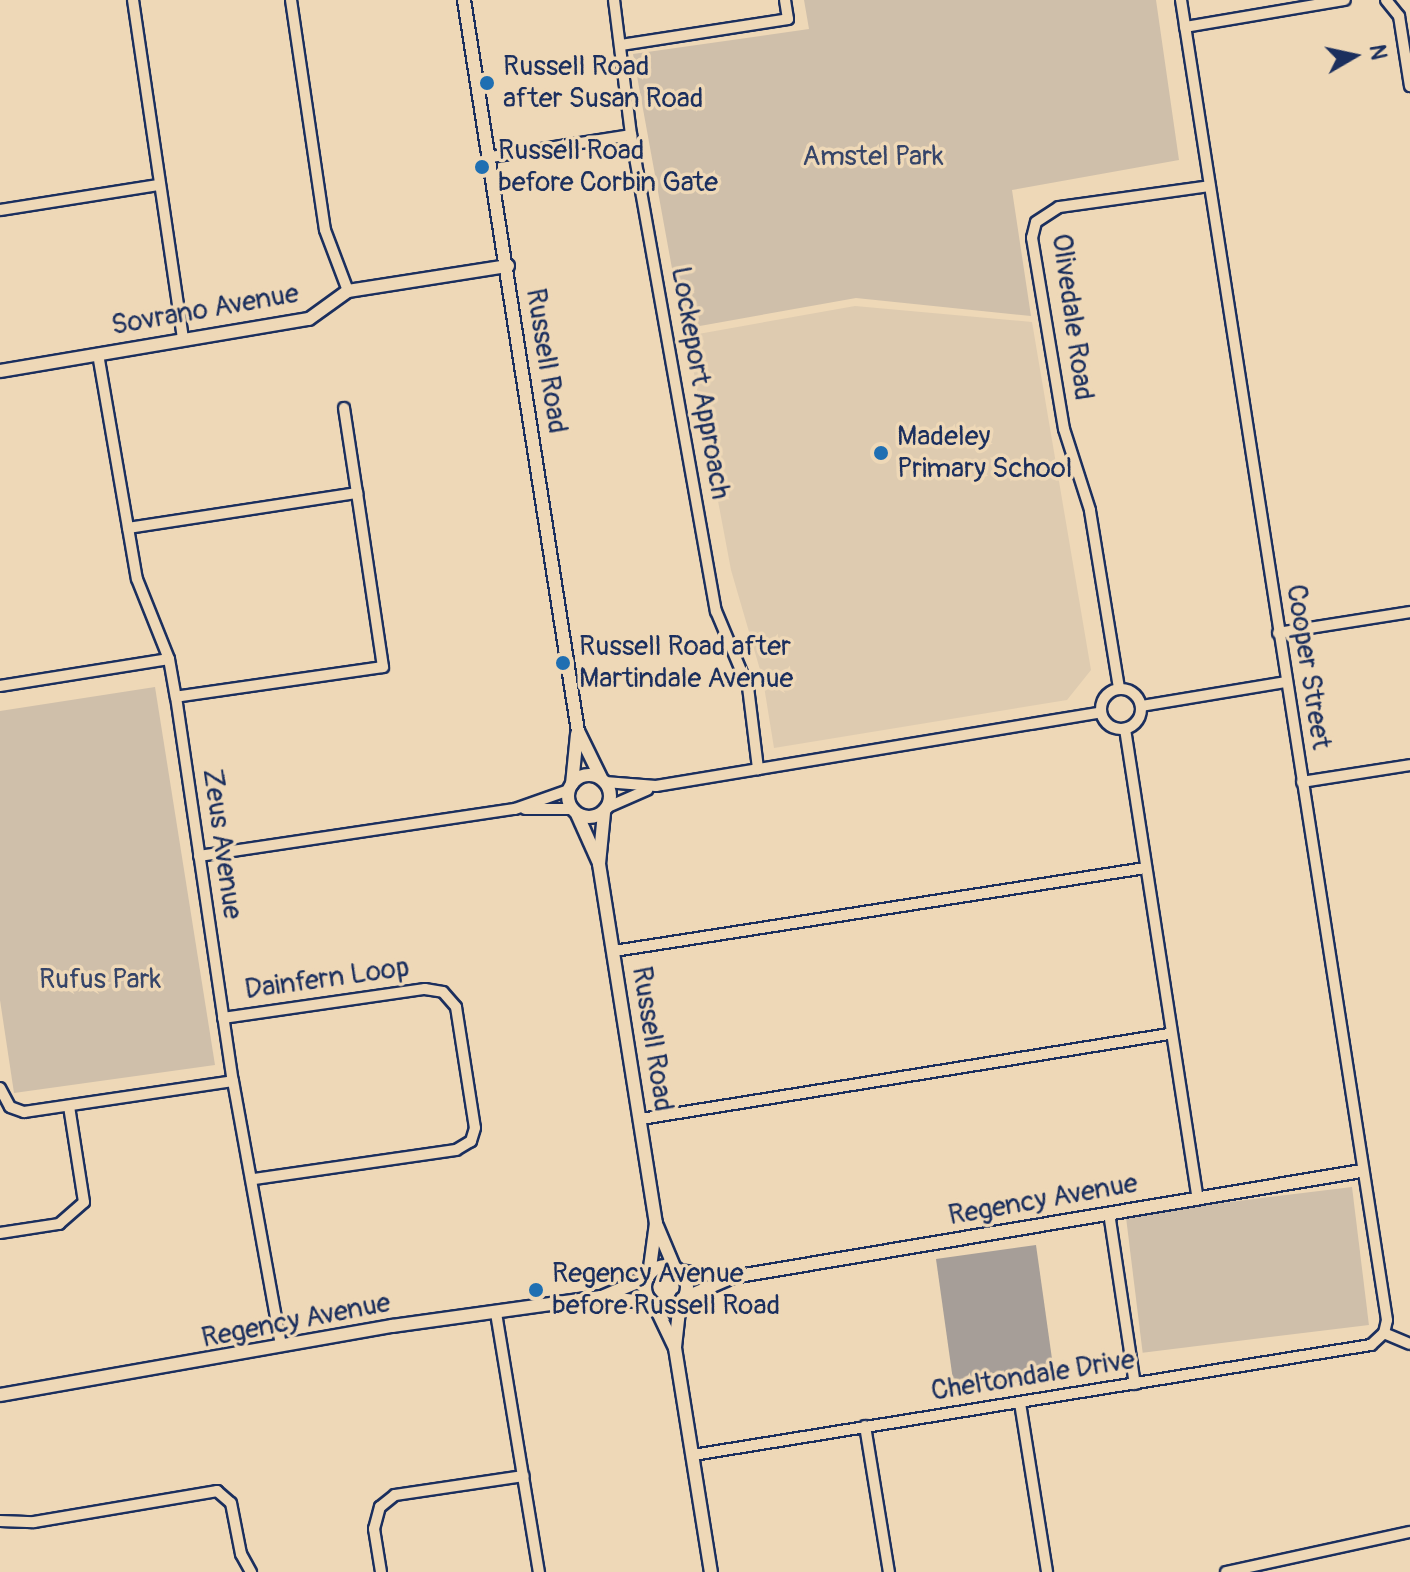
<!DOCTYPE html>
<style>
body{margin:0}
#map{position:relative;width:1410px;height:1572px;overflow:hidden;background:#eed8b7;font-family:Pangolin,sans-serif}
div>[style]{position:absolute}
.built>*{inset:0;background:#decbb0}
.green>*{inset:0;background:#cfbfaa;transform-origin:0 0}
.water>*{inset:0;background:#a69e98;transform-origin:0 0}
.roads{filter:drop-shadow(2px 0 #1b2f5e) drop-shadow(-2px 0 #1b2f5e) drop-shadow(0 2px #1b2f5e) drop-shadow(0 -2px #1b2f5e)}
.minor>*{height:10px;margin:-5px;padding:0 5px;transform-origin:5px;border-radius:5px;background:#eed8b7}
.minor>.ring{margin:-5px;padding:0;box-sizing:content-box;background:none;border:10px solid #eed8b7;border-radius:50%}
.tertiary>*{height:12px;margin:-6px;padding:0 6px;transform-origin:6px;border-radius:6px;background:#eed8b7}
.tertiary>.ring{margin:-6px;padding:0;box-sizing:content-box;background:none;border:12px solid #eed8b7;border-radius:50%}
.dots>*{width:22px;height:22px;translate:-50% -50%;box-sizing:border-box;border:4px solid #eed8b7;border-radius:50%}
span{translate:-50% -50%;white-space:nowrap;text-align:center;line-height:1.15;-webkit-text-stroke:7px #eed8b7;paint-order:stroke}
.poi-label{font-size:28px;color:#1b2f5e}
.left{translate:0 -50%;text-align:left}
.park-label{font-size:28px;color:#364569}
.street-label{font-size:28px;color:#1b2f5e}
.north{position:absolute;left:1314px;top:16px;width:80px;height:80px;-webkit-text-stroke:6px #eed8b7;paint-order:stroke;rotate:81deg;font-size:22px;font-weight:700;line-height:32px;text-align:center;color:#1b2f5e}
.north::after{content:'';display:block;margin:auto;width:28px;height:36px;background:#1b2f5e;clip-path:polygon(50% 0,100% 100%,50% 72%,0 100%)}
</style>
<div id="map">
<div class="built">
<div style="clip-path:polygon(855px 306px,1032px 322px,1091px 670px,1067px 700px,774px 748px,763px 680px,731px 570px,687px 336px)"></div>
</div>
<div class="green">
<div style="clip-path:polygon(804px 0,1156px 0,1179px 160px,1012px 190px,1031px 316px,856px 298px,683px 329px,633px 54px,809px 29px)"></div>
<div style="clip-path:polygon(155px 687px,215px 1065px,14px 1093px,0 1000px,0 711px)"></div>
<div style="left:1352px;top:1187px;width:139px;height:228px;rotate:83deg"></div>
</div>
<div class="water">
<div style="left:1036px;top:1245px;width:134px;height:101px;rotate:82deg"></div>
</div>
<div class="roads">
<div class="minor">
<div style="left:133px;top:0;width:344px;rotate:81.6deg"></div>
<div style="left:291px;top:0;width:232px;rotate:81.6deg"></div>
<div style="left:325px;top:230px;width:65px;rotate:69.3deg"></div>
<div style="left:614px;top:0;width:136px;rotate:82.8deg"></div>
<div style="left:631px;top:135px;width:484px;rotate:79.9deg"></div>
<div style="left:716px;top:611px;width:82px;rotate:67.2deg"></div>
<div style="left:748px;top:687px;width:83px;rotate:83deg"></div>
<div style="left:1386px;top:0;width:21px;rotate:51deg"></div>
<div style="left:1399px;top:16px;width:71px;rotate:81.1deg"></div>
<div style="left:1185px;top:27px;width:162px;rotate:-9.6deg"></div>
<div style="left:621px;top:45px;width:169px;rotate:-8.8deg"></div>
<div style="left:788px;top:19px;width:19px;rotate:-99deg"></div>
<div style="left:491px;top:157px;width:142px;rotate:-8.9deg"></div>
<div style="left:0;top:210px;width:160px;rotate:-9deg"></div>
<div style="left:98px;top:354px;width:228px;rotate:80.2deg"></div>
<div style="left:137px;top:579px;width:86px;rotate:68.2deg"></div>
<div style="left:169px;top:659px;width:39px;rotate:80deg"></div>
<div style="left:176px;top:697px;width:388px;rotate:81.6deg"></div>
<div style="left:233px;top:1081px;width:269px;rotate:79.7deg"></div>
<div style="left:344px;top:408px;width:86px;rotate:81.3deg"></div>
<div style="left:128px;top:528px;width:232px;rotate:-8.7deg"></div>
<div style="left:357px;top:493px;width:176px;rotate:81.5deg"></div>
<div style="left:383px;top:667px;width:209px;rotate:171.8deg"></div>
<div style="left:1278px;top:633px;width:134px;rotate:-9deg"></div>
<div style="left:0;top:686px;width:171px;rotate:-9.1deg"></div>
<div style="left:1119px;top:688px;width:180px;rotate:-99.3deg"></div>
<div style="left:1090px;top:510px;width:85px;rotate:-107.8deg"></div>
<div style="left:1064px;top:429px;width:194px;rotate:-99.5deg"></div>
<div style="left:1032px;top:238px;width:16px;rotate:-76deg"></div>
<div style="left:1036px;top:222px;width:27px;rotate:-33deg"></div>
<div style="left:1059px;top:207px;width:152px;rotate:-7.9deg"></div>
<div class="ring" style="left:1101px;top:689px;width:30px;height:30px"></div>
<div style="left:1141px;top:706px;width:147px;rotate:-9.4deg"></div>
<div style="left:1125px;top:729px;width:475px;rotate:81.2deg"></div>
<div style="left:605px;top:782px;width:51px;rotate:4.5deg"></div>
<div style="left:656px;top:786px;width:451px;rotate:-9.4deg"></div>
<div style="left:1302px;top:782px;width:109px;rotate:-8.9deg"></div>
<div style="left:608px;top:807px;width:43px;rotate:-23.6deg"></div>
<div style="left:525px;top:809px;width:47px"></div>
<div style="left:199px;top:856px;width:319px;rotate:-8.5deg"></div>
<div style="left:515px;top:809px;width:57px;rotate:-19.4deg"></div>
<div style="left:614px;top:951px;width:537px;rotate:-8.88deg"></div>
<div style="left:223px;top:1018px;width:204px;rotate:-8.2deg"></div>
<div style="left:425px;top:989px;width:18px;rotate:9deg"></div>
<div style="left:443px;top:992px;width:20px;rotate:49deg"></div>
<div style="left:456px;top:1007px;width:122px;rotate:81.1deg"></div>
<div style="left:475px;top:1128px;width:14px;rotate:107deg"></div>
<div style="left:471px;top:1141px;width:17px;rotate:149deg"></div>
<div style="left:456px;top:1150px;width:204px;rotate:171.8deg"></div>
<div style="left:0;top:1088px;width:21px;rotate:62deg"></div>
<div style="left:10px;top:1107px;width:15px;rotate:20deg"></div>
<div style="left:24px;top:1112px;width:211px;rotate:-8.4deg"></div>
<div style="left:641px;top:1119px;width:535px;rotate:-9.15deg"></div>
<div style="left:1109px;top:1213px;width:173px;rotate:81.4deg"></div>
<div style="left:0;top:1233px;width:60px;rotate:-8.7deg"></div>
<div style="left:59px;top:1224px;width:33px;rotate:-41deg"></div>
<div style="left:84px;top:1202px;width:97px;rotate:-98.9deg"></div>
<div style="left:496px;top:1313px;width:263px;rotate:80.6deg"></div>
<div style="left:1384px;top:1333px;width:28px;rotate:23deg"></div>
<div style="left:1020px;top:1403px;width:171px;rotate:80.9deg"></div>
<div style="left:865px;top:1426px;width:148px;rotate:80.7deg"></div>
<div style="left:693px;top:1455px;width:687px;rotate:-9.22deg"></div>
<div style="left:1371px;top:1345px;width:18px;rotate:-43deg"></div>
<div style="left:1384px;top:1333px;width:13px;rotate:-77deg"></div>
<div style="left:1387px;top:1320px;width:1336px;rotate:-98.87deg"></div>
<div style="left:0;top:1521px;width:34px;rotate:2deg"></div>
<div style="left:34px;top:1522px;width:186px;rotate:-9.6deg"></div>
<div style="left:217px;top:1491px;width:18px;rotate:41deg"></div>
<div style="left:231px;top:1503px;width:52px;rotate:78.9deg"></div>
<div style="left:241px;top:1554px;width:21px;rotate:61deg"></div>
<div style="left:381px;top:1572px;width:44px;rotate:-99.2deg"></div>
<div style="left:374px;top:1529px;width:23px;rotate:-75deg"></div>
<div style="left:380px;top:1507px;width:19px;rotate:-39deg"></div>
<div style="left:395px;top:1495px;width:130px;rotate:-8.4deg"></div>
<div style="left:1226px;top:1572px;width:188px;rotate:-12.3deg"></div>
</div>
<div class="tertiary">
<div style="left:464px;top:0;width:740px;rotate:81.14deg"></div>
<div style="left:578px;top:731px;width:52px;rotate:63.9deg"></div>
<div style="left:0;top:371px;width:313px;rotate:-9.6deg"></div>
<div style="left:309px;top:319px;width:48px;rotate:-35.7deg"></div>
<div style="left:348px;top:291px;width:162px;rotate:-8.9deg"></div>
<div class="ring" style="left:568px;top:775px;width:30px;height:30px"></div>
<div style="left:572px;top:784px;width:50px;rotate:-84.3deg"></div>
<div style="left:604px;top:813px;width:51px;rotate:95.6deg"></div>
<div style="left:599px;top:864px;width:363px;rotate:81deg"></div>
<div style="left:656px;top:1223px;width:52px;rotate:97.7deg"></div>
<div style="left:577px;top:814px;width:51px;rotate:65.9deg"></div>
<div style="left:657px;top:1226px;width:47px;rotate:67.3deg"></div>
<div class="ring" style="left:645px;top:1266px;width:30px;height:30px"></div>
<div style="left:678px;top:1271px;width:51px;rotate:6.7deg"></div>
<div style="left:604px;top:1296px;width:47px;rotate:-22.7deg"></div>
<div style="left:682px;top:1299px;width:56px;rotate:-23.3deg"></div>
<div style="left:733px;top:1277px;width:637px;rotate:-9.58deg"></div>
<div style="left:654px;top:1304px;width:49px;rotate:64.5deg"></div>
<div style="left:675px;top:1348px;width:227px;rotate:80.9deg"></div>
<div style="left:675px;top:1347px;width:45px;rotate:-83.7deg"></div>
<div style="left:0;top:1395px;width:398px;rotate:-10deg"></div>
<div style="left:392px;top:1326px;width:211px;rotate:-7.9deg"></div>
<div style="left:601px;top:1297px;width:51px;rotate:6.7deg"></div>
</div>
</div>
<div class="dots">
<div style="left:487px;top:83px;background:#1f6fb2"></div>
<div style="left:482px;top:167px;background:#1f6fb2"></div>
<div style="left:881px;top:453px;background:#1f6fb2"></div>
<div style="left:563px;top:663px;background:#1f6fb2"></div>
<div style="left:536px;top:1290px;background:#1f6fb2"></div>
</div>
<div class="poi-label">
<span class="left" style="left:503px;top:83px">Russell Road<br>after Susan Road</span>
<span class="left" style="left:498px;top:167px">Russell Road<br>before Corbin Gate</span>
<span class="left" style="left:897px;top:453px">Madeley<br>Primary School</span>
<span class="left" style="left:579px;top:663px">Russell Road after<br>Martindale Avenue</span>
<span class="left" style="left:552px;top:1290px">Regency Avenue<br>before Russell Road</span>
</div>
<div class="park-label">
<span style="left:873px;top:157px">Amstel Park</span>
<span style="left:100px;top:980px">Rufus Park</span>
</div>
<div class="street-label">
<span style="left:205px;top:310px;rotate:-10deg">Sovrano Avenue</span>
<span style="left:1072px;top:317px;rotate:82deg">Olivedale Road</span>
<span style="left:546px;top:361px;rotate:81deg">Russell Road</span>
<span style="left:700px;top:383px;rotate:80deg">Lockeport Approach</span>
<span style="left:1308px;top:667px;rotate:81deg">Cooper Street</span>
<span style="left:222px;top:844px;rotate:82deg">Zeus Avenue</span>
<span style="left:327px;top:979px;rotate:-8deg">Dainfern Loop</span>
<span style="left:652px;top:1039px;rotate:81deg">Russell Road</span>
<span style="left:1043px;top:1200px;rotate:-10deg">Regency Avenue</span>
<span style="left:296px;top:1321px;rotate:-11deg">Regency Avenue</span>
<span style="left:1033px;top:1376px;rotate:-9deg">Cheltondale Drive</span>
</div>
<div class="north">N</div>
</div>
